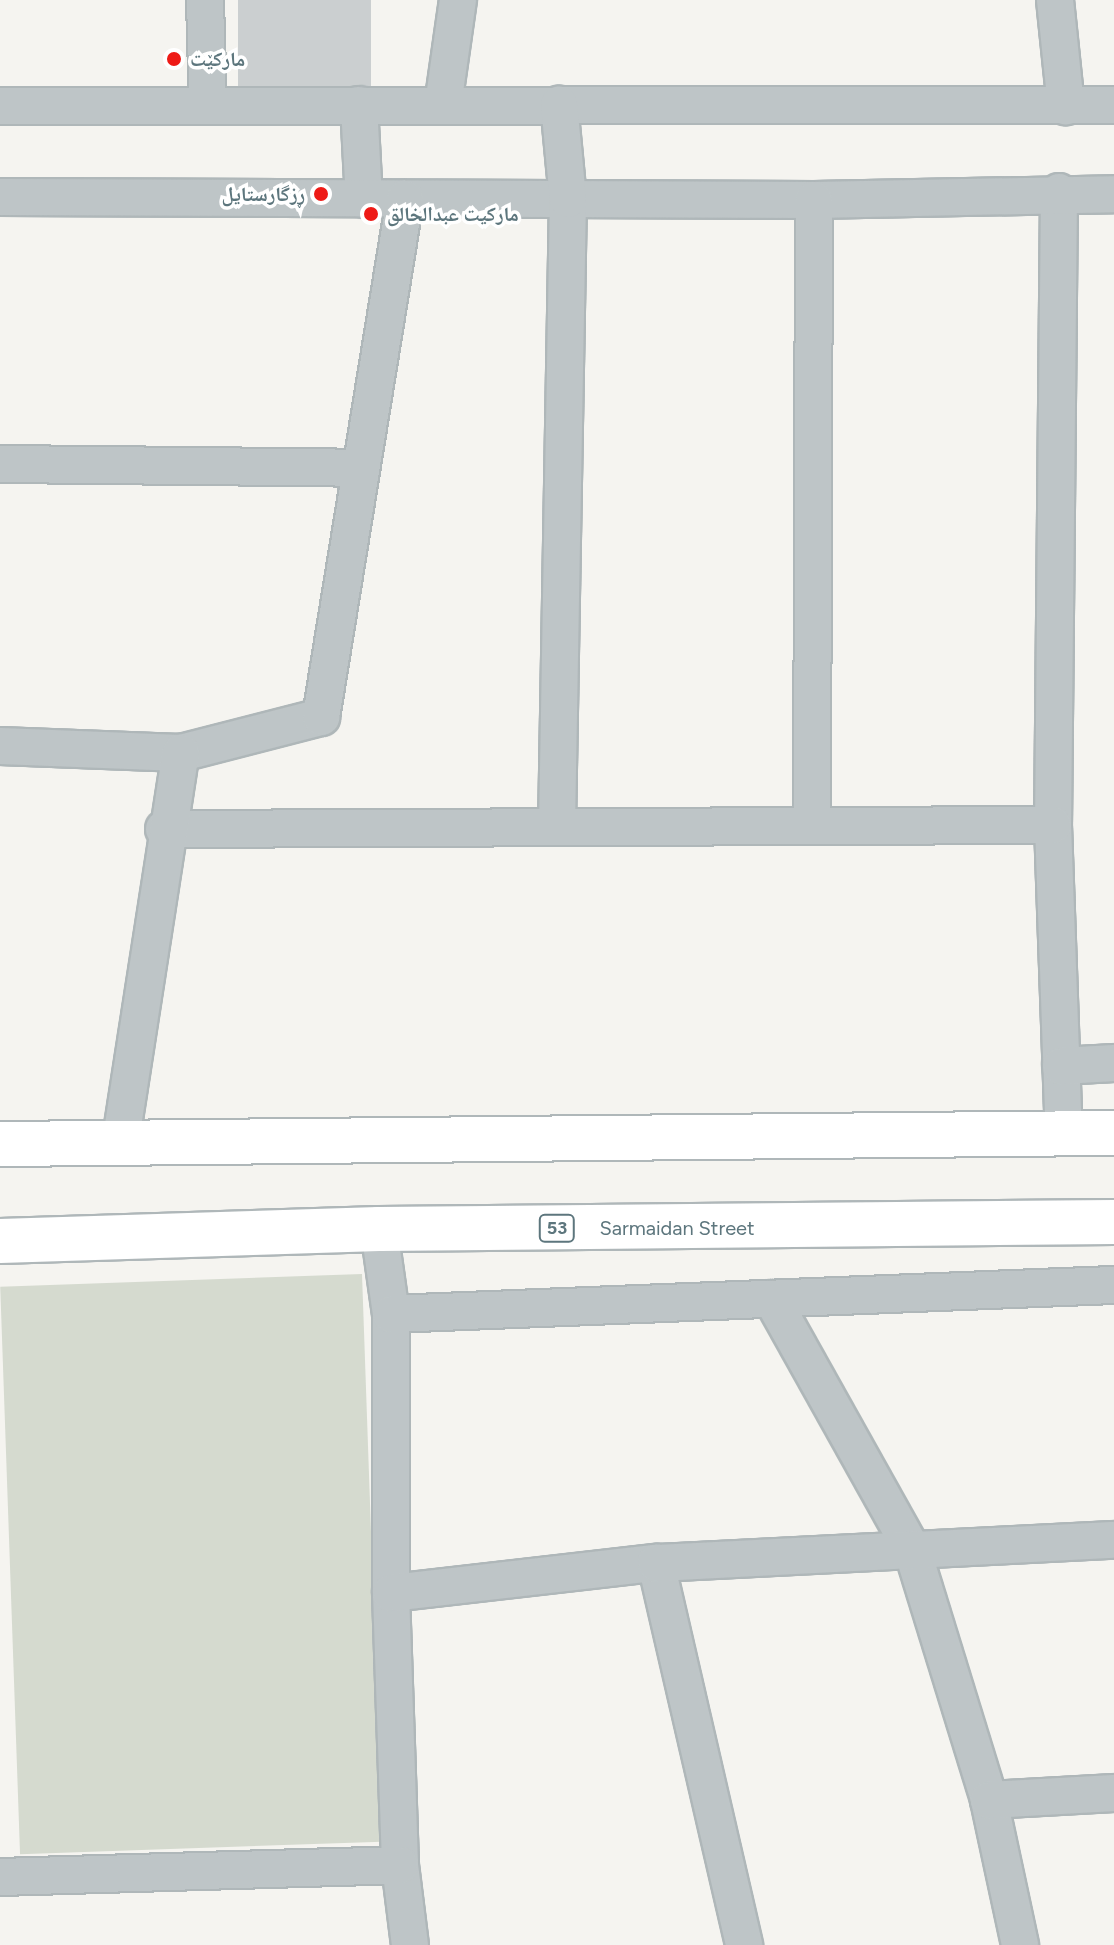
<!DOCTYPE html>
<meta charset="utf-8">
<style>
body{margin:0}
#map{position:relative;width:1114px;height:1945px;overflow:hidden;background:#f5f4f0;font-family:Figtree,"Noto Naskh Arabic",sans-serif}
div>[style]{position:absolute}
.green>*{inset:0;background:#d5dacf;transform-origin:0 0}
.building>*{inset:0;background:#cbcfd0;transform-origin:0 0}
.roads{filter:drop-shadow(2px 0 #afb7b9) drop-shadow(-2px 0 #afb7b9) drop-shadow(0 2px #afb7b9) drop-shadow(0 -2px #afb7b9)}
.street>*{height:36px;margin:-18px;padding:0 18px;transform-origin:18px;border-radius:18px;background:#bec5c7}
.primary>*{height:44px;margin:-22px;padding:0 22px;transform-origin:22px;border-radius:22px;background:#fff}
.dots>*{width:22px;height:22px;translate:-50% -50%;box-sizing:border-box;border:4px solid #fff;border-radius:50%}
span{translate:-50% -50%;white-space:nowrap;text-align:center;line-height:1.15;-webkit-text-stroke:7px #fff;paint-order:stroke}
.shield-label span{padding:2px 6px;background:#fff;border:2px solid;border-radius:6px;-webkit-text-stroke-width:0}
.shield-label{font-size:18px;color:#5d767d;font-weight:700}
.poi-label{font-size:20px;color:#5d767d;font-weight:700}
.left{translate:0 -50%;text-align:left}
.right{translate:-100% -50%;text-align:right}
.street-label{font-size:20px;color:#5d767d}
</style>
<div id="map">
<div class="green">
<div style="left:362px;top:1274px;width:568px;height:362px;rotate:88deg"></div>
</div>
<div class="building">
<div style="left:238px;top:0;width:133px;height:99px"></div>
</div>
<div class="roads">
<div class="street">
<div style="left:205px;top:0;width:105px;rotate:88.4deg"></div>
<div style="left:1055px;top:0;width:107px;rotate:84.1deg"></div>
<div style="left:359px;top:105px;width:94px;rotate:87deg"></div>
<div style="left:443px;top:105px;width:106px;rotate:-81.9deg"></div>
<div style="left:0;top:106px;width:1114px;rotate:-0.05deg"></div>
<div style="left:1059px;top:192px;width:633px;rotate:90.54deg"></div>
<div style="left:1053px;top:825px;width:311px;rotate:88deg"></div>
<div style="left:0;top:197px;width:814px;rotate:0.21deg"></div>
<div style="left:814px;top:200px;width:300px;rotate:-1.1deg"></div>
<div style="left:0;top:464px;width:359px;rotate:0.6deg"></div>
<div style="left:0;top:746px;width:181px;rotate:2.2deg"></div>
<div style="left:181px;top:753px;width:145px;rotate:-14.4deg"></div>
<div style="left:321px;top:717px;width:525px;rotate:-80.79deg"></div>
<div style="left:812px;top:826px;width:626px;rotate:-89.82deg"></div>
<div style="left:557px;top:827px;width:628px;rotate:-89deg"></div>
<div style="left:568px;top:199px;width:95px;rotate:-95.4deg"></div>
<div style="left:164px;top:829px;width:889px;rotate:-0.26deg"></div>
<div style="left:1061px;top:1066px;width:53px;rotate:-3.2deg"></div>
<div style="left:120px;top:1145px;width:397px;rotate:-81.2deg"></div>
<div style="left:379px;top:1229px;width:86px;rotate:82deg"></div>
<div style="left:391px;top:1314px;width:279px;rotate:90deg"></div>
<div style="left:391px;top:1593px;width:272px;rotate:88.1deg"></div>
<div style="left:400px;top:1865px;width:81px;rotate:82.9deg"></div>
<div style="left:772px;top:1299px;width:287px;rotate:60.8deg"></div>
<div style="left:912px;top:1549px;width:263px;rotate:72.9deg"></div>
<div style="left:989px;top:1800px;width:148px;rotate:77.9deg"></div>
<div style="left:391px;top:1314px;width:724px;rotate:-2.3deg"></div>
<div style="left:656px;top:1563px;width:392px;rotate:77deg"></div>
<div style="left:391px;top:1593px;width:267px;rotate:-6.5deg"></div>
<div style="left:656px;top:1563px;width:459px;rotate:-2.9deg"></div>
<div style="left:989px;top:1800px;width:125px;rotate:-3.2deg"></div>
<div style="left:0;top:1877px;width:400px;rotate:-1.7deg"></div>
</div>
<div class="primary">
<div style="left:0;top:1144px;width:1114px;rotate:-0.57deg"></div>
<div style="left:0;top:1241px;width:379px;rotate:-1.8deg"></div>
<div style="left:379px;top:1229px;width:735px;rotate:-0.55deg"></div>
</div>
</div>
<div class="dots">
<div style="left:174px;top:59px;background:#ee1a16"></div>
<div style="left:321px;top:194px;background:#ee1a16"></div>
<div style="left:371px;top:214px;background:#ee1a16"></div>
</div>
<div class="shield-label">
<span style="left:557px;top:1228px">53</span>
</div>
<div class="poi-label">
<span class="left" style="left:190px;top:59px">مارکێت</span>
<span class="right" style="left:305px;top:194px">ڕزگارستایل</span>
<span class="left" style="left:387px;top:214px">ماركیت عبدالخالق</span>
</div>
<div class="street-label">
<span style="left:677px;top:1228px">Sarmaidan Street</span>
</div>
</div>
